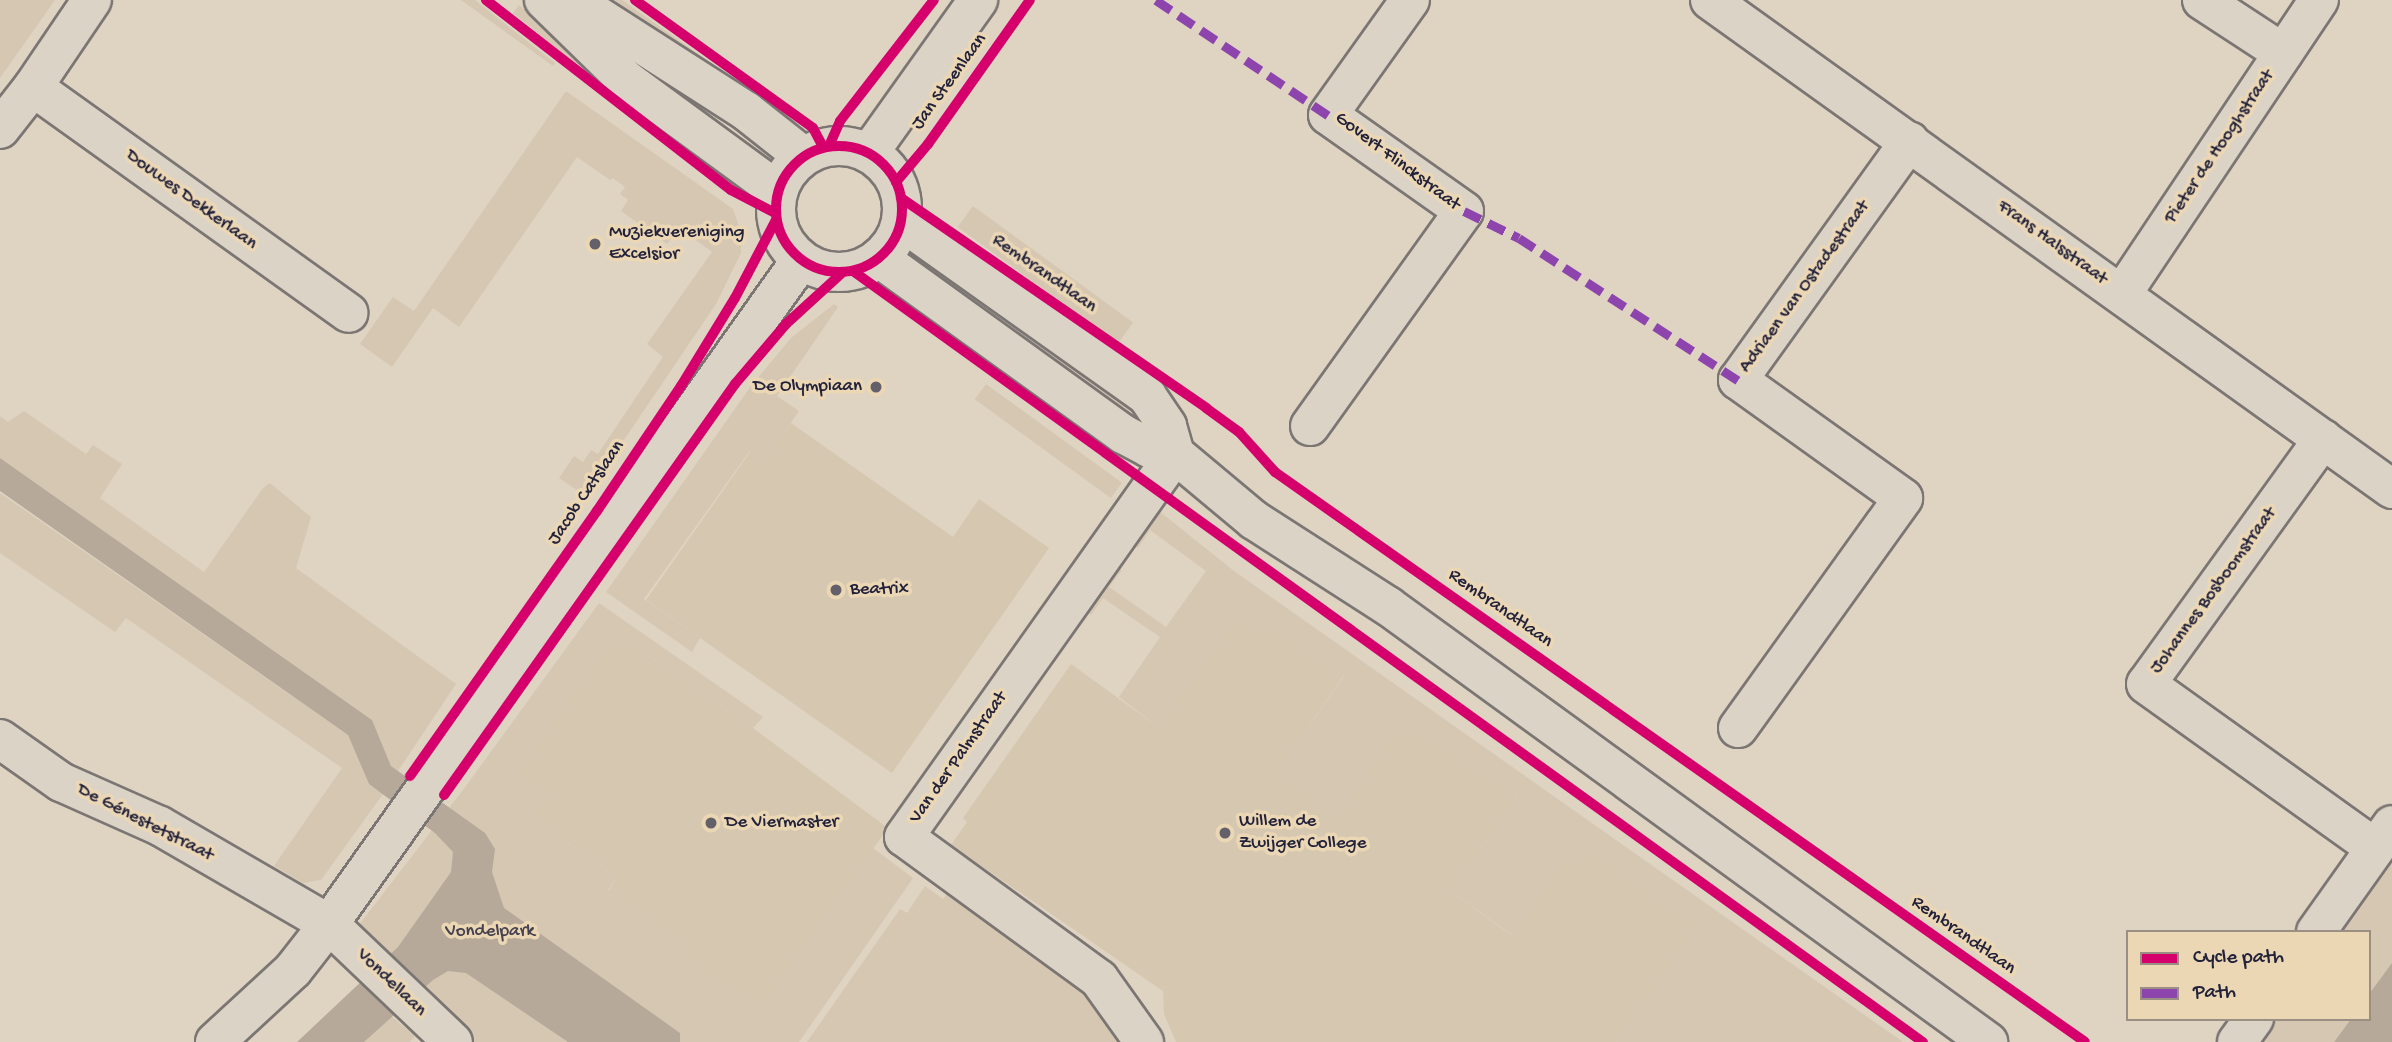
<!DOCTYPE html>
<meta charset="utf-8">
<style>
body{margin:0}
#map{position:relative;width:2392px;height:1042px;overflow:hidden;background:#dfd4c2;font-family:"Gochi Hand",sans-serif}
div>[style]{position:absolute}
.built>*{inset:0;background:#d6c7b1}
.green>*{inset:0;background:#d6c7b2;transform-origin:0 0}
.water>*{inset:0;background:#b6a99a}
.roads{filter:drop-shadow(2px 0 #7b7673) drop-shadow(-2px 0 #7b7673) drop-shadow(0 2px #7b7673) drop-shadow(0 -2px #7b7673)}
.minor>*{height:38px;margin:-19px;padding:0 19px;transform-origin:19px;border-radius:19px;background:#dbd3c6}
.minor>.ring{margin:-19px;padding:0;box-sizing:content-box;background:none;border:38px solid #dbd3c6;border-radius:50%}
.quiet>*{height:9px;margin-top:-4.5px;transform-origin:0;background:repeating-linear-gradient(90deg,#8e44ad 0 18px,transparent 0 27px)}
.cycleway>*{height:10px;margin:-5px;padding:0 5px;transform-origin:5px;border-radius:5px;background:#d6006c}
.cycleway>.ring{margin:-5px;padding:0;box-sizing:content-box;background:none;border:10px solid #d6006c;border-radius:50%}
.dots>*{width:19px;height:19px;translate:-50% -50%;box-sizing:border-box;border:4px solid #ecd7b5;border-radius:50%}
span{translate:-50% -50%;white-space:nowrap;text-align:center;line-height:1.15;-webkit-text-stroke:7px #ecd7b5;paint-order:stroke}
.street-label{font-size:19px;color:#22223b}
.poi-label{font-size:19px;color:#22223b}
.left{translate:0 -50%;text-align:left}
.right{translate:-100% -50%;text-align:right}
.park-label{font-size:19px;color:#454150}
.legend{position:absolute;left:2126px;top:930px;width:245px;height:91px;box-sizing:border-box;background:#ecd7b5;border:2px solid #9b8f84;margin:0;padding:9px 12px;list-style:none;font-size:21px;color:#22223b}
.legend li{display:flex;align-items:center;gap:14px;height:35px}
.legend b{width:35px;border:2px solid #9b8f84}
</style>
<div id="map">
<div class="built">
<div style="clip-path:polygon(791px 423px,953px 537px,979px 499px,1049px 548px,892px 773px,646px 600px,750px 452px,764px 461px)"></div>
<div style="clip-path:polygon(1236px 618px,1270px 624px,1344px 675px,1279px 770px,1339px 813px,1397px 731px,1419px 728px,1517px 797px,1451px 891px,1511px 935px,1569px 852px,1590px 850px,1699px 925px,1616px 1042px,1176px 1042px,1164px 1014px,1163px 991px,951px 845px,967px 822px,963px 818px,1071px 664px,1158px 727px)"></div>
<div style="clip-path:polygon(616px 634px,753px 728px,888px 828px,758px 1011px,684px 958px,690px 949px,605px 890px,609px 890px,617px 877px,533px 818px,517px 774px)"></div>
</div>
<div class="green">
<div style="clip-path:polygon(0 0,55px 0,0 78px)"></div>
<div style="clip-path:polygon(461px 0,475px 0,555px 63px,553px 66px)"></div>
<div style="clip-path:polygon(599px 0,622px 0,720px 69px,713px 78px)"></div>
<div style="clip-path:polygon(519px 5px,572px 51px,736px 170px,729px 180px,648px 122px,513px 13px)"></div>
<div style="clip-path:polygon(566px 91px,733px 209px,741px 232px,741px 253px,716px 304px,586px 496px,559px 478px,574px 456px,583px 462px,591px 450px,598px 454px,663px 357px,647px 344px,712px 252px,679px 228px,667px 244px,621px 211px,628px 200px,620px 194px,625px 187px,613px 178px,610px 180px,577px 157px,459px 327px,433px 308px,392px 367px,360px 344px,393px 297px,414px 311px)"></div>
<div style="left:973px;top:206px;width:198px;height:26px;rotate:36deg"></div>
<div style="clip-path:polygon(934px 256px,1120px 385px,1165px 442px,922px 273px)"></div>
<div style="clip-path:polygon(834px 304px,838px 307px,777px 396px,799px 411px,764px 462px,749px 452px,644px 599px,700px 638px,692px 652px,606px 592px,751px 386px,791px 338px)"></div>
<div style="left:986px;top:384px;width:168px;height:19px;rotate:36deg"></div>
<div style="clip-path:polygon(24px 411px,86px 454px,93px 445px,122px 464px,100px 498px,204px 572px,263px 488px,270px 483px,311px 517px,296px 568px,456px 684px,398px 771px,391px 766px,372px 720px,0 458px,0 416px,8px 422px)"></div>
<div style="clip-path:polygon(0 493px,348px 735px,369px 784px,383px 794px,321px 880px,303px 883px,274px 866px,342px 768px,126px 618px,115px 632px,0 553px)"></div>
<div style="clip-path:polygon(1159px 511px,1234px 571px,1903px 1042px,1616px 1042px,1698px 925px,1590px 850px,1582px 861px,1569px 853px,1512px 935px,1451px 891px,1517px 797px,1419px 728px,1409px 739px,1397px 731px,1339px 813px,1278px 771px,1344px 676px,1270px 624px,1262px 635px,1236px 618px,1158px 727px,1119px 697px,1160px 637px,1103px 598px,1091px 615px,1081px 609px,1114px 563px,1122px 570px,1109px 587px,1166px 627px,1206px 571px,1150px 530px,1138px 548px,1131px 544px,1149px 513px)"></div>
<div style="clip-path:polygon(599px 603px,763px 717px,753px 728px,616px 634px,517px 774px,548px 795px,533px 818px,617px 877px,608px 890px,605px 890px,690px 949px,684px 958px,758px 1010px,873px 848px,913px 878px,799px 1042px,472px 1042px,342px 947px,466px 786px)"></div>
<div style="clip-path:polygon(2392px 845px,2392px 963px,2369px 994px,2369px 932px,2331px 932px)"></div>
<div style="clip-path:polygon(925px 886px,943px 899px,949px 891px,1069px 974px,1125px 1042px,807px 1042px,900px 909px,907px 913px)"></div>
<div style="clip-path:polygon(391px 1016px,415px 1036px,410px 1042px,364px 1042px)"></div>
<div style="clip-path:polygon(2270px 1019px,2351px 1019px,2334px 1042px,2255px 1042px)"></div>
</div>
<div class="water">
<div style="clip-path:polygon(0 458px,372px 720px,391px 766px,485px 833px,495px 849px,492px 872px,504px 908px,680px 1033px,680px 1042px,568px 1042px,466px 973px,448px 971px,433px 980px,364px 1042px,297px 1042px,398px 947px,451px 872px,453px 852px,435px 833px,369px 784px,348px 735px,0 491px)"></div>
<div style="clip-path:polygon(2392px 963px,2392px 1042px,2334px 1042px,2351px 1019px,2369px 1019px,2369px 994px)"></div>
</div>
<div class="roads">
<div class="minor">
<div style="left:544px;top:0;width:113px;rotate:44.3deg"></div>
<div style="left:625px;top:79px;width:190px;rotate:36.2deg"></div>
<div style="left:573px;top:0;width:206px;rotate:32.7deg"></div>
<div style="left:746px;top:111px;width:73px;rotate:38.3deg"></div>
<div style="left:1710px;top:0;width:839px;rotate:35.64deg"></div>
<div style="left:2202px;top:0;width:97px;rotate:33.2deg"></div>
<div style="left:33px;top:87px;width:388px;rotate:35.6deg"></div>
<div style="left:0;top:129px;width:53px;rotate:-51.8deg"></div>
<div style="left:33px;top:87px;width:105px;rotate:-55.9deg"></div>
<div class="ring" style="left:776px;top:146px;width:88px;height:88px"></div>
<div style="left:869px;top:153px;width:188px;rotate:-54.5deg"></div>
<div style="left:901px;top:221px;width:302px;rotate:35.4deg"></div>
<div style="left:1147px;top:396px;width:36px;rotate:56deg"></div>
<div style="left:1167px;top:426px;width:29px;rotate:74deg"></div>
<div style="left:879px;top:258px;width:301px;rotate:35.8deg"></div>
<div style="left:1123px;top:434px;width:30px;rotate:28deg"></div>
<div style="left:1149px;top:448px;width:27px;rotate:13deg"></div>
<div style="left:1175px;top:454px;width:103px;rotate:39.9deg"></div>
<div style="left:1254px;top:520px;width:159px;rotate:32.7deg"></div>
<div style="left:1388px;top:606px;width:742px;rotate:36deg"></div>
<div style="left:2122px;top:294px;width:354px;rotate:-56.2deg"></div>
<div style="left:1310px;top:426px;width:264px;rotate:-54.4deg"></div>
<div style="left:1464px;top:211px;width:166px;rotate:-144.8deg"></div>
<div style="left:1328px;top:115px;width:141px;rotate:-54.5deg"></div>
<div style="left:2323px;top:439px;width:302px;rotate:125.8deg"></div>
<div style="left:2146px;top:684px;width:282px;rotate:35.6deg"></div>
<div style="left:1738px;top:728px;width:283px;rotate:-54.3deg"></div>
<div style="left:1903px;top:498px;width:203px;rotate:-144.4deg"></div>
<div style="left:1738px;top:380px;width:294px;rotate:-54.3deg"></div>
<div style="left:0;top:739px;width:75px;rotate:35.2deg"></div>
<div style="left:61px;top:782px;width:108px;rotate:24deg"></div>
<div style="left:160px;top:826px;width:195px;rotate:30.1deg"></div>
<div style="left:329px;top:924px;width:171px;rotate:43.6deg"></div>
<div style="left:2316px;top:932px;width:131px;rotate:-54.6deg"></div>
<div style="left:215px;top:1042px;width:106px;rotate:-42.7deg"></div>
<div style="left:293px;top:970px;width:58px;rotate:-52deg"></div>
<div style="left:329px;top:924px;width:815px;rotate:-54.59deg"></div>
<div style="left:1144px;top:1042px;width:77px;rotate:-125.5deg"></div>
<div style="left:1099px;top:979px;width:241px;rotate:-143.9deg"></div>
<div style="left:904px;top:837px;width:469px;rotate:-54.7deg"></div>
<div style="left:2237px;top:1042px;width:29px;rotate:-54deg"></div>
</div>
</div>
<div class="quiet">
<div style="left:1156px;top:0;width:207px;rotate:33.8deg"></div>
<div style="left:1464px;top:211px;width:61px;rotate:26.1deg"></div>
<div style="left:1519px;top:238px;width:261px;rotate:33deg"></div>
</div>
<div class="cycleway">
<div style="left:486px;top:0;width:310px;rotate:37.8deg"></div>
<div style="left:731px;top:190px;width:50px;rotate:27.6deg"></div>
<div style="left:635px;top:0;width:219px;rotate:35.7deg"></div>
<div style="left:813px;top:128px;width:21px;rotate:62deg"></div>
<div class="ring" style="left:776px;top:146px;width:116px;height:116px"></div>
<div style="left:829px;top:146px;width:27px;rotate:-66deg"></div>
<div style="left:840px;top:121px;width:153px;rotate:-52.2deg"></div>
<div style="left:896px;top:182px;width:50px;rotate:-49.9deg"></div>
<div style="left:928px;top:144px;width:176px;rotate:-54.7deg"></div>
<div style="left:901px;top:198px;width:370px;rotate:34.5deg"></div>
<div style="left:1206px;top:408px;width:41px;rotate:36deg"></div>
<div style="left:1239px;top:432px;width:54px;rotate:48deg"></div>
<div style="left:1275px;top:472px;width:990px;rotate:35.13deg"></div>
<div style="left:853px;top:271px;width:1319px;rotate:35.78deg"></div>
<div style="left:410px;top:776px;width:324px;rotate:-54.8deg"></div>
<div style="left:597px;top:511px;width:151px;rotate:-56.1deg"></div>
<div style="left:681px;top:386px;width:103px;rotate:-58.5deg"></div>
<div style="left:735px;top:298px;width:88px;rotate:-62.3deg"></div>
<div style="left:444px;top:795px;width:504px;rotate:-54.7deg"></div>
<div style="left:735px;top:384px;width:79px;rotate:-49.6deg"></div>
<div style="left:786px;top:324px;width:77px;rotate:-42.4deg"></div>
</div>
<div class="dots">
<div style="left:595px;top:244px;background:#64606a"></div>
<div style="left:876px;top:387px;background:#64606a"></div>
<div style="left:836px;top:590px;background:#64606a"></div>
<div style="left:711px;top:823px;background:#64606a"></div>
<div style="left:1225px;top:833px;background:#64606a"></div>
</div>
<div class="street-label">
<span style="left:950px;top:82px;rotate:-54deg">Jan Steenlaan</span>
<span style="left:2220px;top:147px;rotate:-56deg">Pieter de Hooghstraat</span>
<span style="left:1397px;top:162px;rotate:37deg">Govert Flinckstraat</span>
<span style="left:191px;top:200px;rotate:36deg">Douwes Dekkerlaan</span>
<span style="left:2052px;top:243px;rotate:36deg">Frans Halsstraat</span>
<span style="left:1044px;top:274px;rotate:35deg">Rembrandtlaan</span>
<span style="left:1805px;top:287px;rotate:-54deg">Adriaen van Ostadestraat</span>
<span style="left:587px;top:493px;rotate:-56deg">Jacob Catslaan</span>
<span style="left:2214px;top:591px;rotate:-54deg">Johannes Bosboomstraat</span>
<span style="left:1500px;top:609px;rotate:35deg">Rembrandtlaan</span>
<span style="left:959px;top:758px;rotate:-55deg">Van der Palmstraat</span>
<span style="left:145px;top:823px;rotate:27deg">De Génestetstraat</span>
<span style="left:1963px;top:936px;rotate:35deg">Rembrandtlaan</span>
<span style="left:391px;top:983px;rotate:44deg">Vondellaan</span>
</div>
<div class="poi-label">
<span class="left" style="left:609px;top:244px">Muziekvereniging<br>Excelsior</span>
<span class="right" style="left:862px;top:387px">De Olympiaan</span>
<span class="left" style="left:850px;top:590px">Beatrix</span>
<span class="left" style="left:1239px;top:833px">Willem de<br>Zwijger College</span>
<span class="left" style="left:725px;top:823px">De Viermaster</span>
</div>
<div class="park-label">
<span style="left:490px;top:932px">Vondelpark</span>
</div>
<ul class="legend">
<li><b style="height:9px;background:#d6006c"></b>Cycle path</li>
<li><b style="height:9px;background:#8e44ad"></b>Path</li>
</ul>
</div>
